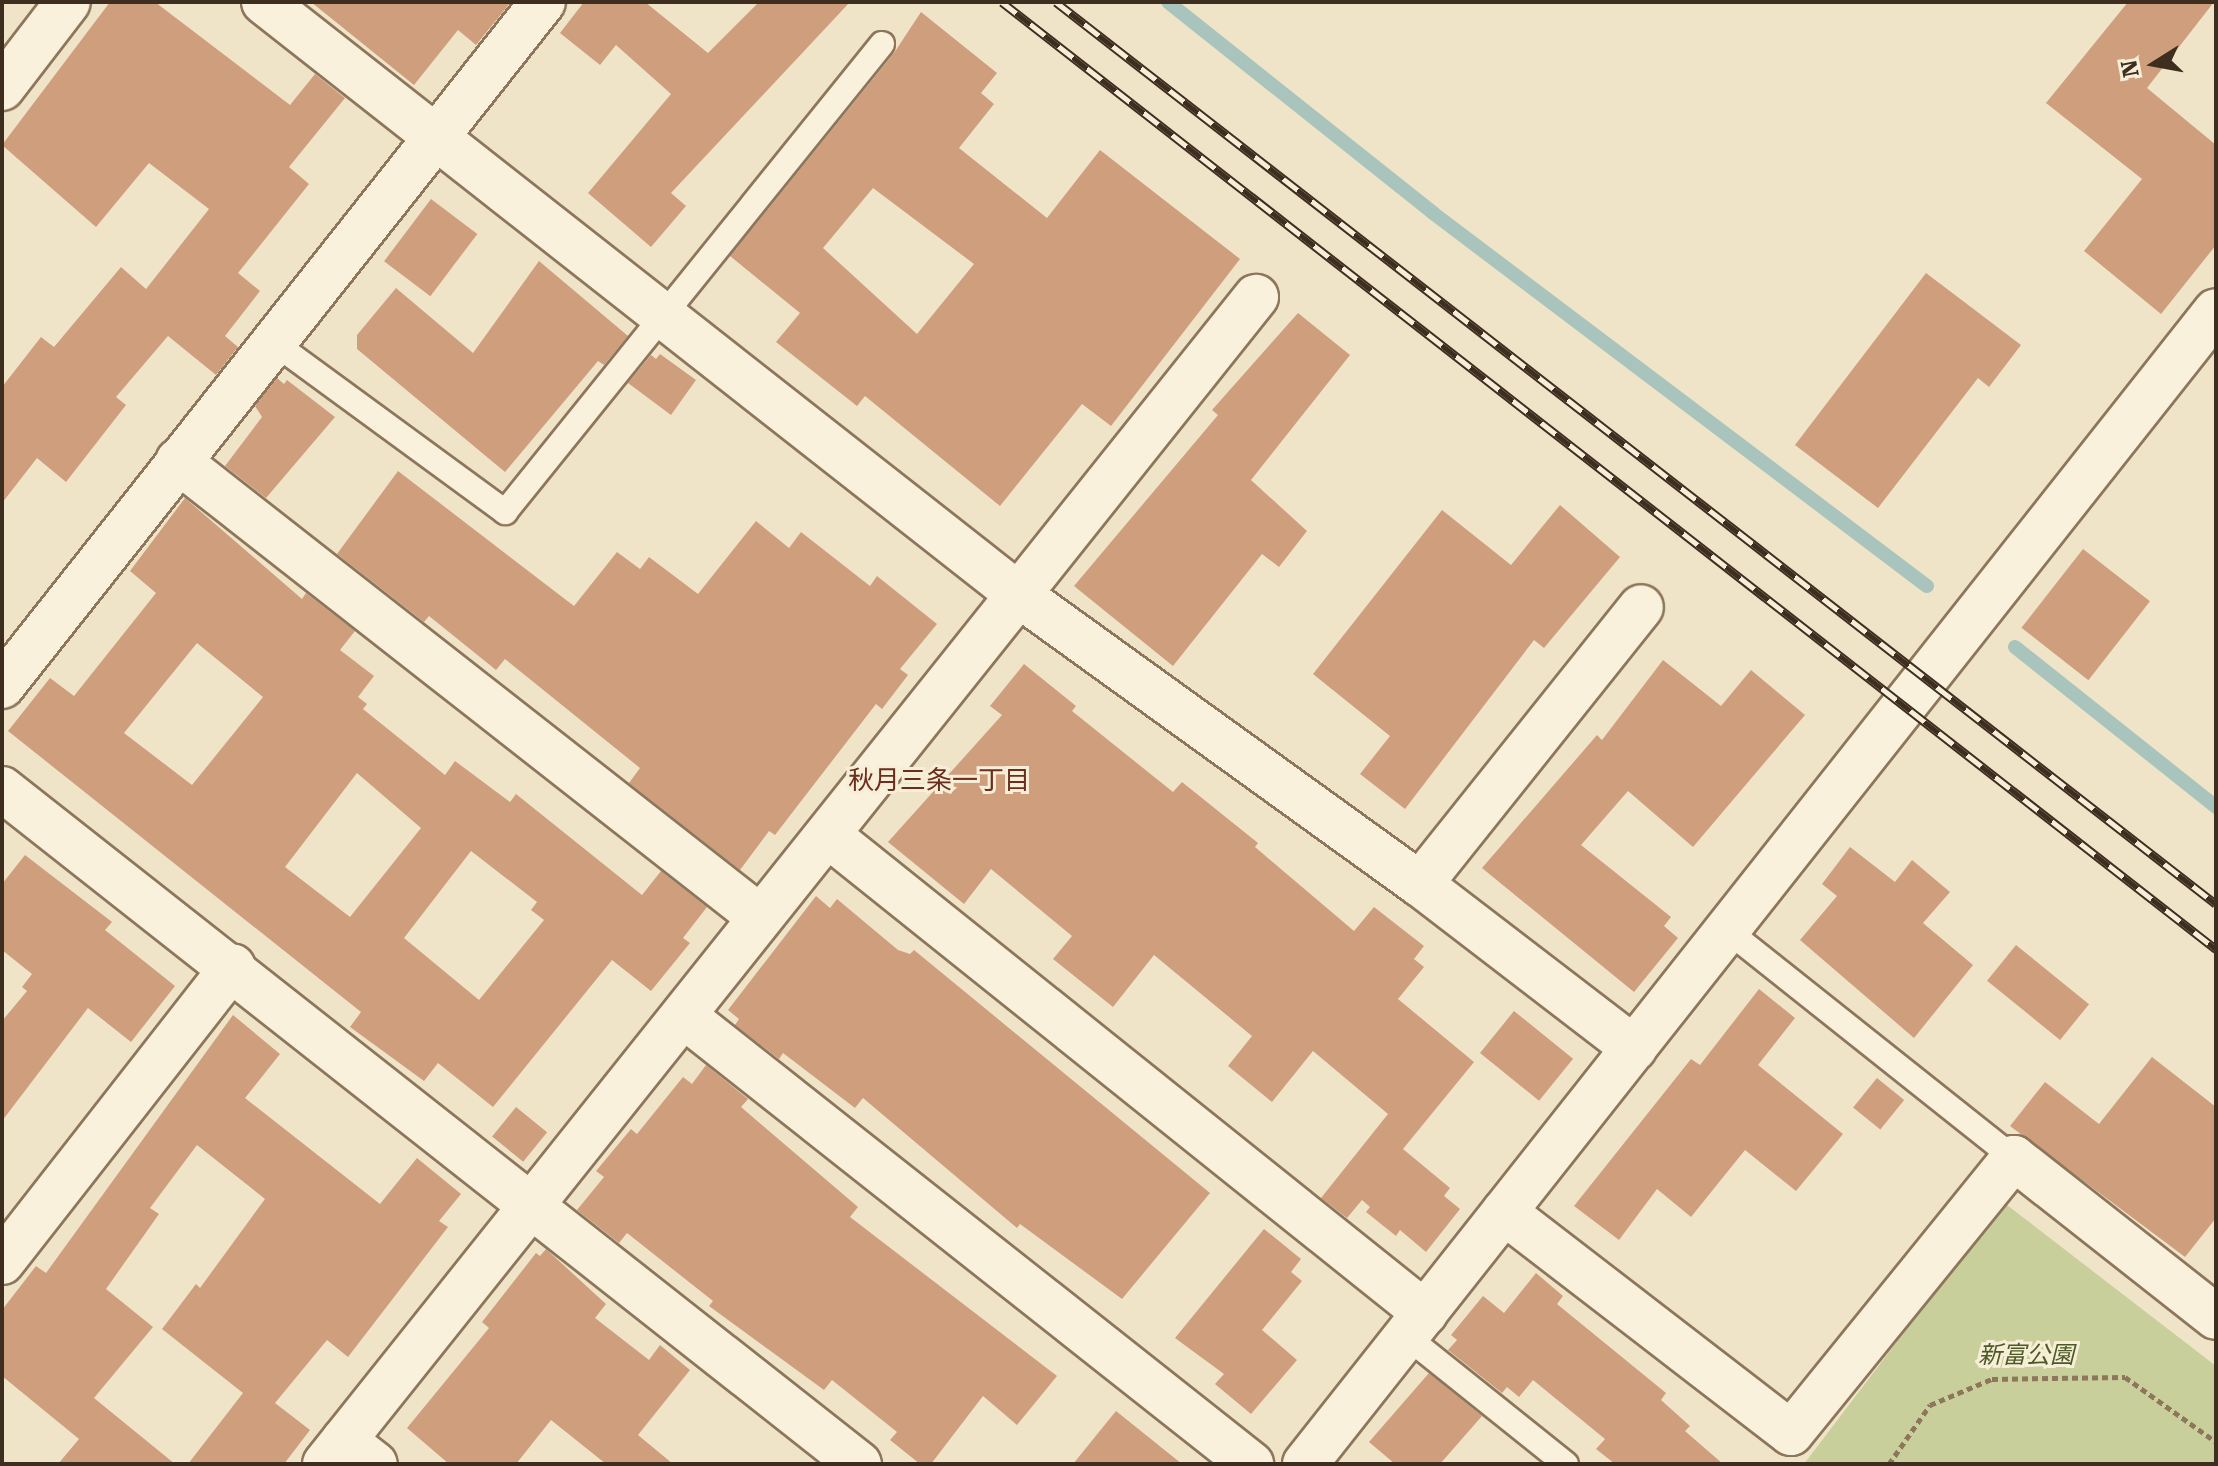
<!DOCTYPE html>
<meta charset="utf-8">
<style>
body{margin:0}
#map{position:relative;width:2218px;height:1466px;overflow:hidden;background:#f0e4c8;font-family:"Roboto Serif","Noto Sans JP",serif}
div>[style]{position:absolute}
.green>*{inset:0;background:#c9cf9b}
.stream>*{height:14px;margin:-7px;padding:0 7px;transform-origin:7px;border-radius:7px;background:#a9c4bc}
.building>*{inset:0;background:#cf9f7d;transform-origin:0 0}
.path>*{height:5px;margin-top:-2.5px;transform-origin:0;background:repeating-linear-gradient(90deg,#8d765c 0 6px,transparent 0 10px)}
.roads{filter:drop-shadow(2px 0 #8d765c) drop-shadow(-2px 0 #8d765c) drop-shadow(0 2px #8d765c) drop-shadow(0 -2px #8d765c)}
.service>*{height:24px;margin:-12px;padding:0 12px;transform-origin:12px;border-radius:12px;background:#faf1dc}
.minor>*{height:44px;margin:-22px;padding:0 22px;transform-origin:22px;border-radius:22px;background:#faf1dc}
.rail>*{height:9px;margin-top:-4.5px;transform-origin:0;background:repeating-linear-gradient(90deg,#f7eed8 0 18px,#3d2e20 0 36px);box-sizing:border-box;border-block:2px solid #3d2e20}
span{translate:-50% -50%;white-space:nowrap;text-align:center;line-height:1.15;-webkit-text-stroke:6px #f7eed8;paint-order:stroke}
.park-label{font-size:24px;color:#4d5a26;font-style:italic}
.neighbourhood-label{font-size:26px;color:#6b2e1e}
.frame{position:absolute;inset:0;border:4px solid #3d2e20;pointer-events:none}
.north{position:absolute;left:2114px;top:24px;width:80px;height:80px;-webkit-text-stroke:6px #f7eed8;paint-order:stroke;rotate:259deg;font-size:22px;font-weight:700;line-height:32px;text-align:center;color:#3d2e20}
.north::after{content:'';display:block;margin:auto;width:28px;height:36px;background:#3d2e20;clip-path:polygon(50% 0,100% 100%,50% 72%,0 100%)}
</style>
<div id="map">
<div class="green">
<div style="clip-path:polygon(2003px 1202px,2216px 1366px,2216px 1464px,1804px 1464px)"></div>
</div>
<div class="stream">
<div style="left:1168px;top:2px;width:339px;rotate:38.5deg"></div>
<div style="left:1433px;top:213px;width:619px;rotate:37.06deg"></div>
<div style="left:2015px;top:647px;width:257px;rotate:38.5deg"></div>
</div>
<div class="building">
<div style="clip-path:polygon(110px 2px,155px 2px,290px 105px,315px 74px,345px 98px,289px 167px,309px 184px,238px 273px,260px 291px,225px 336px,238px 347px,216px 375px,168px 336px,116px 397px,126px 405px,66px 482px,37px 458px,2px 503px,2px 387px,41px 337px,54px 347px,121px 267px,146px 289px,209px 209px,149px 163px,96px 227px,2px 145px)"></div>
<div style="clip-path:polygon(311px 2px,511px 2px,476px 45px,458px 30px,414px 85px)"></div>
<div style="clip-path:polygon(584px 2px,645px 2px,708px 53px,759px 2px,850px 2px,671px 193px,686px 206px,651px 247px,588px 193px,671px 94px,616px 45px,600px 65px,560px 33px)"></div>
<div style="clip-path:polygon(2128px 2px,2214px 2px,2147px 88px,2216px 145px,2216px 245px,2161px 314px,2084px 251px,2142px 179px,2046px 103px)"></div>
<div style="clip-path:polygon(evenodd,921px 12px,997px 73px,981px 93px,994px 104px,959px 148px,1047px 218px,1100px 150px,1240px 259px,1111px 426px,1082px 404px,1000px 506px,865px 396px,857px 406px,776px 342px,800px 313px,730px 256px,894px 53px,921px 12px,873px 188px,974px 264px,917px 334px,823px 248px,873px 188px)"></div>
<div style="left:431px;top:199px;width:58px;height:78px;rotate:37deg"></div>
<div style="clip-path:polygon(539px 261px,628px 336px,604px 365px,598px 361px,505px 472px,357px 349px,357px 335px,396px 288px,473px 353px)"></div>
<div style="clip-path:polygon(1926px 273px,2021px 345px,1989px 387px,1978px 378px,1878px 508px,1795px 445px)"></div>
<div style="clip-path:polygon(1298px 313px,1350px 355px,1251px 480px,1307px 531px,1279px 567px,1262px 554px,1173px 666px,1074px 586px,1218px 415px,1212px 410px)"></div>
<div style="clip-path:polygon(660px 354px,696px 380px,671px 415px,628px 383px,651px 355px,656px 359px)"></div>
<div style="clip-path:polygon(277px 378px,284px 384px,287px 380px,335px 417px,266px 498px,225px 466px,262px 417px,255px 406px)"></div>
<div style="clip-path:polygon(398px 471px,574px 606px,617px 552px,640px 569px,649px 557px,698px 594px,756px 521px,789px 548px,801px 532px,870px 586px,877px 576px,937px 624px,900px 669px,908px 675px,882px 709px,876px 704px,775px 835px,769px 831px,740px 870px,629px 783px,640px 768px,505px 659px,496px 670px,429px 616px,424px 622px,337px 554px)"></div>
<div style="clip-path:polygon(evenodd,185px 498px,302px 599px,306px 593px,355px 631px,340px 650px,374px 676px,358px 697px,367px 704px,363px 709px,445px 775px,455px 761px,510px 802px,516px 794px,642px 895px,661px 871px,707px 907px,683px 938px,690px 943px,651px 991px,612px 960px,493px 1107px,438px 1063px,424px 1081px,350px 1027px,361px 1012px,8px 731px,50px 678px,74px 696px,156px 593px,130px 571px,185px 498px,197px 643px,263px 697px,192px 785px,124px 733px,197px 643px,185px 498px,357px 773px,421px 828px,350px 917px,285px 867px,357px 773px,185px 498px,471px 851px,537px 902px,531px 910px,544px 920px,479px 1000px,404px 938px,471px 851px)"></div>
<div style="clip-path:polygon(1560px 505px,1620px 557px,1544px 648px,1534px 640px,1405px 809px,1360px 774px,1390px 736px,1313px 674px,1442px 510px,1511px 565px)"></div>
<div style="left:2083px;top:549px;width:85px;height:100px;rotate:38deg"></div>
<div style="clip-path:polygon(1663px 660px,1721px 706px,1751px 670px,1805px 715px,1693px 847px,1628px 791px,1581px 845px,1671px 917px,1664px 926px,1678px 938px,1634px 992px,1482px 868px,1597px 735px,1602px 740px)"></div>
<div style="clip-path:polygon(1024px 664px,1076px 706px,1072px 711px,1173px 792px,1182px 782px,1258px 843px,1255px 847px,1354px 931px,1374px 907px,1424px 946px,1414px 959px,1424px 967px,1398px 999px,1474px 1062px,1403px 1149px,1450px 1188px,1444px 1196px,1460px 1209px,1426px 1252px,1400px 1230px,1396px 1236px,1366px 1212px,1370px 1207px,1362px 1200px,1347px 1218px,1321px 1198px,1388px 1114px,1313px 1051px,1272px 1102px,1228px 1066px,1252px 1036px,1154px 955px,1113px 1007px,1053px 959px,1072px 936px,991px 869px,964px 904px,888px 842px,1002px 715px,990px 706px)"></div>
<div style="clip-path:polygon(1850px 847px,1895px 882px,1912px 860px,1950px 892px,1923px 923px,1973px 965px,1914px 1038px,1800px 940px,1837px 896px,1822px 884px)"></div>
<div style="clip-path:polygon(25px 855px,112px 922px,105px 930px,175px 986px,131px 1042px,88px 1008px,2px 1121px,2px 1021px,27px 991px,22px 987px,32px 974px,2px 950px,2px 884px)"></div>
<div style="clip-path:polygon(816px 896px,830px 908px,837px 899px,898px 950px,910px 954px,914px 950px,1210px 1193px,1122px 1299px,1020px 1224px,1017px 1228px,863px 1098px,855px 1108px,783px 1053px,779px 1059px,735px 1025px,739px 1019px,728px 1010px)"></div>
<div style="left:2016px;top:945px;width:94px;height:46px;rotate:39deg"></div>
<div style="clip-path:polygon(1759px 989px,1795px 1018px,1758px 1065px,1843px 1134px,1796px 1191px,1745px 1150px,1691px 1217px,1657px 1189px,1619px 1240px,1574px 1206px,1691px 1059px,1700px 1065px)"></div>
<div style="left:1514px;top:1011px;width:76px;height:54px;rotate:39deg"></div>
<div style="clip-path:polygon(233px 1015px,280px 1054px,245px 1098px,380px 1204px,417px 1158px,461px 1194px,439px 1221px,448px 1227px,348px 1357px,327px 1340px,275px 1403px,310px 1430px,284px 1464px,188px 1464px,243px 1393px,162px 1329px,196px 1284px,200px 1288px,265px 1199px,197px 1145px,150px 1208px,159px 1214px,106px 1289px,153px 1327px,94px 1398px,175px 1464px,58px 1464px,79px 1439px,2px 1376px,2px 1310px,36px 1266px,46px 1273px)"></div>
<div style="clip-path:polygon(2152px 1057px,2216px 1107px,2216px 1218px,2185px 1257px,2010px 1126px,2045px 1082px,2099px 1124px)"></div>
<div style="clip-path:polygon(706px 1065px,748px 1099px,741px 1107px,858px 1207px,850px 1217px,1057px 1376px,1017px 1425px,983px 1396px,931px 1464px,920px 1464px,890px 1440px,897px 1432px,832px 1380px,824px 1390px,709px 1306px,713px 1301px,627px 1233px,619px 1243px,577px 1210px,604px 1177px,596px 1171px,631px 1129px,637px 1134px,683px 1077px,692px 1084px)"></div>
<div style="left:1877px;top:1078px;width:35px;height:38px;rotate:39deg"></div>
<div style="left:516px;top:1107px;width:40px;height:38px;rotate:39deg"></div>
<div style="clip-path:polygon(1264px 1229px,1301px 1259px,1291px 1272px,1302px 1281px,1262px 1330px,1297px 1360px,1251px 1414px,1215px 1384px,1224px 1374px,1175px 1338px)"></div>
<div style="clip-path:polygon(546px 1249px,606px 1304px,595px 1318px,649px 1360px,660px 1345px,690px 1370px,638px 1435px,673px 1464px,606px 1464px,551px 1420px,516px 1464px,449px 1464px,407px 1428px,489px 1328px,482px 1322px,536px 1253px,540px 1256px)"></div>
<div style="clip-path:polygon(1536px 1273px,1563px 1296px,1557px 1304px,1666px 1393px,1661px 1400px,1690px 1426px,1685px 1431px,1723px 1464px,1615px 1464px,1596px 1449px,1605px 1439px,1533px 1380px,1519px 1397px,1507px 1387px,1502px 1393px,1448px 1350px,1457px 1340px,1451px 1335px,1483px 1296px,1504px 1313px)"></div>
<div style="clip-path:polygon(1429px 1373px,1482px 1416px,1440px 1464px,1395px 1464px,1369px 1442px)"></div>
<div style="clip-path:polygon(1116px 1411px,1182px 1464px,1073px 1464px)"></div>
</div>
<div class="path">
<div style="left:1889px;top:1464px;width:72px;rotate:-55.2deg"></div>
<div style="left:1930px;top:1405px;width:67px;rotate:-22.8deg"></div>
<div style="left:1992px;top:1379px;width:133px;rotate:-0.9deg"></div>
<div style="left:2125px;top:1377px;width:112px;rotate:35.5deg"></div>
</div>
<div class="roads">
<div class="service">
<div style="left:273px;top:342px;width:288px;rotate:36.2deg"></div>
<div style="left:505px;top:512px;width:601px;rotate:-51.15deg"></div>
<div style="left:1727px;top:930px;width:367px;rotate:38.5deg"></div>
<div style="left:1406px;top:1336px;width:205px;rotate:38.7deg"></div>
</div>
<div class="minor">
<div style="left:264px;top:2px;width:960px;rotate:38.15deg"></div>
<div style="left:1019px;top:595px;width:494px;rotate:35.8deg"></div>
<div style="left:1420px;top:884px;width:270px;rotate:37.5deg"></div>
<div style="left:2px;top:88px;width:108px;rotate:-52.5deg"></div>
<div style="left:178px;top:461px;width:739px;rotate:38.08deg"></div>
<div style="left:2px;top:686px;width:872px;rotate:-51.66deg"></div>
<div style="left:2px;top:789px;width:1091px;rotate:38.23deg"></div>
<div style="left:828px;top:835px;width:765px;rotate:38.68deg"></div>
<div style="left:1420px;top:884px;width:354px;rotate:-51.4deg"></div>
<div style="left:684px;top:1016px;width:723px;rotate:38.31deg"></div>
<div style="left:1504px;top:1212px;width:362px;rotate:37.6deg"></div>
<div style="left:1791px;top:1433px;width:354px;rotate:-51deg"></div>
<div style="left:2014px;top:1158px;width:257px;rotate:38.2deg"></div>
<div style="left:2px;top:1262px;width:375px;rotate:-52deg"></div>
<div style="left:344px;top:1440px;width:39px;rotate:38deg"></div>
<div style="left:325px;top:1464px;width:1493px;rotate:-51.42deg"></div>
<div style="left:1305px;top:1464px;width:1469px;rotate:-51.69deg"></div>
</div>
</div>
<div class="rail">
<div style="left:1002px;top:2px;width:1540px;rotate:37.96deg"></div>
<div style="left:1056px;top:2px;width:1469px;rotate:37.87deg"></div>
</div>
<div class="park-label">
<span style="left:2026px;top:1356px">新富公園</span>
</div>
<div class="neighbourhood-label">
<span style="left:939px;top:781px">秋月三条一丁目</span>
</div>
<div class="frame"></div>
<div class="north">N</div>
</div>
